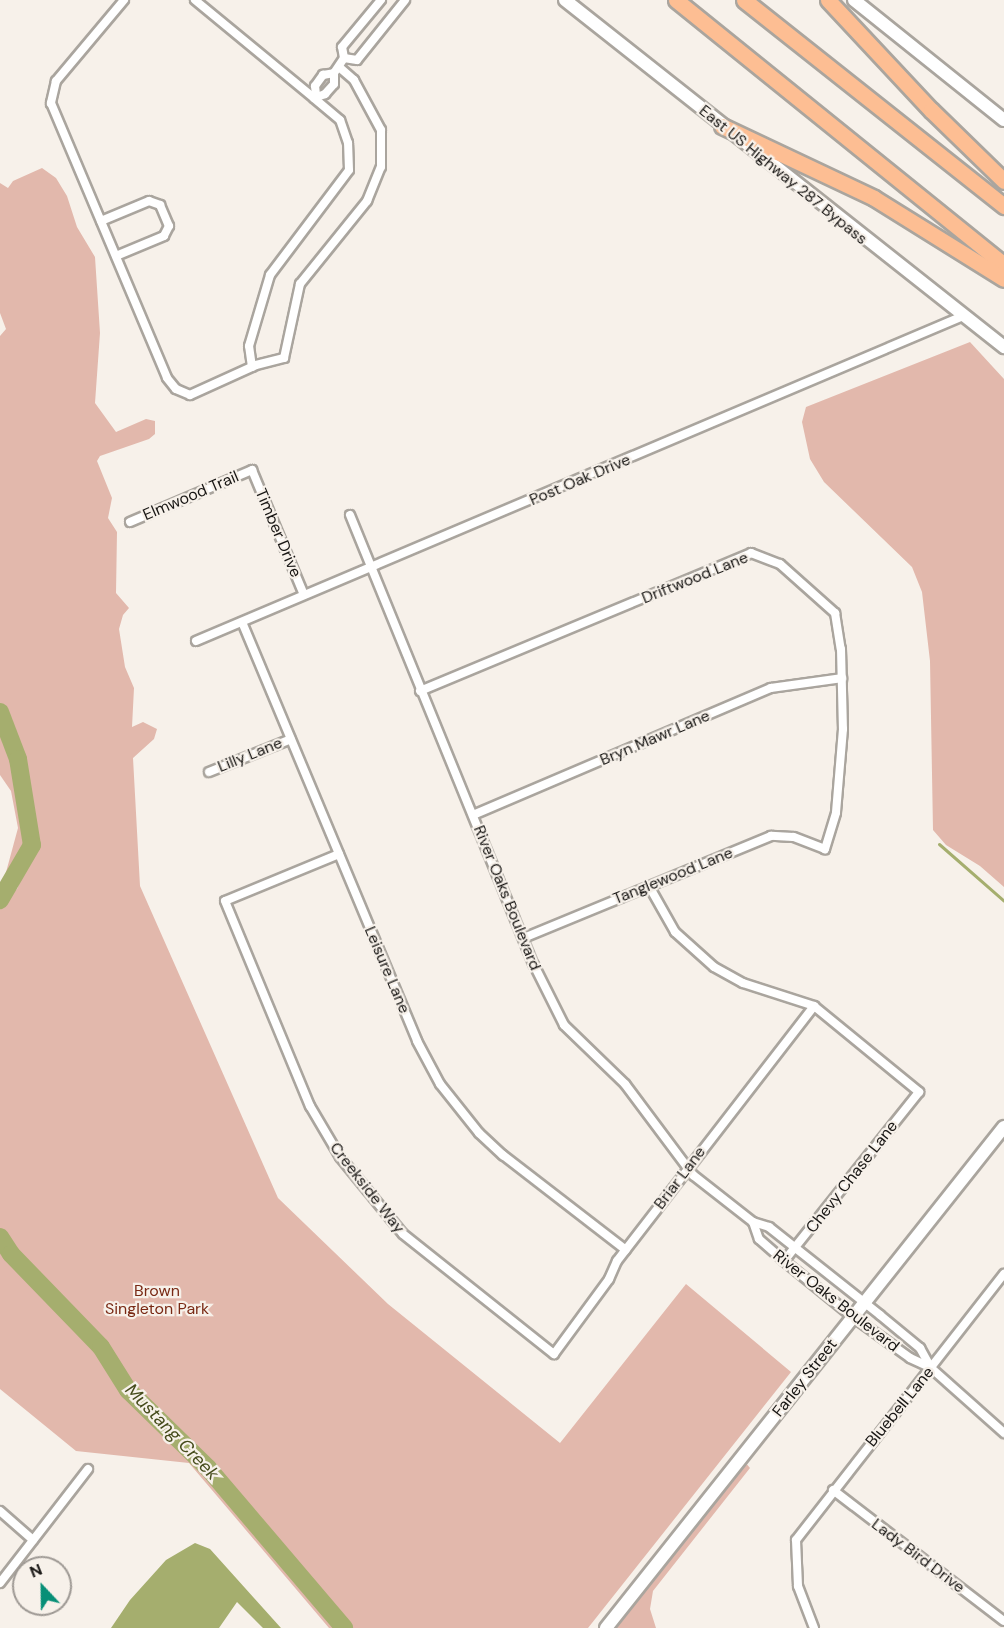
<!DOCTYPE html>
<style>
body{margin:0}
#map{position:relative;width:1004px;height:1628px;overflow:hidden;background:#f7f1ea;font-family:"DM Sans",sans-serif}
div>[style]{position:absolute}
.green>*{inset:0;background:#e2b8ac}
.water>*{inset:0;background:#a5ae6e}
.stream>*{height:3px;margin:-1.5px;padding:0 1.5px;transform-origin:1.5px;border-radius:1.5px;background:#a5ae6e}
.river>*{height:18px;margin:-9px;padding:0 9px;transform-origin:9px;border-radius:9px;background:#a5ae6e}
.roads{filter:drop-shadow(2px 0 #aaa59e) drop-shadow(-2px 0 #aaa59e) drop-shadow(0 2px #aaa59e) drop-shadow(0 -2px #aaa59e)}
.street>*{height:8px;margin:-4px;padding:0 4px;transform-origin:4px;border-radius:4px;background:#fff}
.secondary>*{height:12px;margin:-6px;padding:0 6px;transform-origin:6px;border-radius:6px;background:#fff}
.highway>*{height:15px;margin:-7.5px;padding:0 7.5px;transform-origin:7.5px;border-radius:7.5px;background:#fdbe93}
span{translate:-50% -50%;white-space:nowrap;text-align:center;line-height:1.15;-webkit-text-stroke:4.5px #f7f1ea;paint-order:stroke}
.street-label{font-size:16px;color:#181614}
.park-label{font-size:16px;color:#792914}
.water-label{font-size:18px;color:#464c1c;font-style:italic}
.north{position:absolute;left:12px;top:1556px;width:60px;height:60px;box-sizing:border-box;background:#f7f1ea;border:2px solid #9e9994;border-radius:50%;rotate:338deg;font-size:16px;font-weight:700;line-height:24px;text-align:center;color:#181614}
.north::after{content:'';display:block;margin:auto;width:21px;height:27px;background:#078f77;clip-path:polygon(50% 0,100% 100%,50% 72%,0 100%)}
</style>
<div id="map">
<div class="green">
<div style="clip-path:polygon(42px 168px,56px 178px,67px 196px,77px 227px,95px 257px,100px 333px,95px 403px,116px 432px,146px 419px,155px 421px,155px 434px,149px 439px,100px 456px,97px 461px,112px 498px,108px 518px,117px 532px,116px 593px,129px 608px,123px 615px,119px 629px,125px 667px,134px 688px,132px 727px,143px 722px,157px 729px,154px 739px,133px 758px,140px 886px,278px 1198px,388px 1304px,560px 1443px,686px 1284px,791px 1372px,588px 1628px,329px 1628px,189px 1463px,76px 1451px,0 1389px,0 900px,17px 889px,38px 841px,34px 837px,18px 881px,10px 890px,2px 887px,18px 828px,11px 791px,0 775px,0 336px,6px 329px,0 313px,0 183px,8px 188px,13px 181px)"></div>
<div style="clip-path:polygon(970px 342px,1004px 379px,1004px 887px,980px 866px,946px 845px,933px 830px,930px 661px,922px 592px,912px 567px,824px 482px,810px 459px,802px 422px,806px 407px)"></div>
<div style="clip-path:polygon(745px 1462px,750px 1468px,653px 1591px,650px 1609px,656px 1628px,610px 1628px)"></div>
</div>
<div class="water">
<div style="clip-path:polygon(195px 1543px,210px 1549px,281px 1628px,263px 1628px,237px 1602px,219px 1628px,111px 1628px,130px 1600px,166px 1560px)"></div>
</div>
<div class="stream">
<div style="left:939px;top:844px;width:86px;rotate:41.2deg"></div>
</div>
<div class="river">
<div style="left:0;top:712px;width:50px;rotate:69deg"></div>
<div style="left:18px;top:759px;width:87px;rotate:80.8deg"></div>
<div style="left:32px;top:845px;width:64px;rotate:120.2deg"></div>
<div style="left:0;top:1237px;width:20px;rotate:57deg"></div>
<div style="left:11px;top:1254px;width:129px;rotate:45.9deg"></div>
<div style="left:101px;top:1347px;width:51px;rotate:57.9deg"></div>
<div style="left:128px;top:1390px;width:112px;rotate:44.3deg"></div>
<div style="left:208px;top:1468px;width:210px;rotate:49.6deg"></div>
</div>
<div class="roads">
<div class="street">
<div style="left:124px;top:0;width:106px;rotate:130deg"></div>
<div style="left:56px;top:81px;width:23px;rotate:103deg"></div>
<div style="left:51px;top:103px;width:298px;rotate:67.1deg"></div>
<div style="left:167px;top:378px;width:14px;rotate:51deg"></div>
<div style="left:176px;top:389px;width:15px;rotate:23deg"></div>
<div style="left:190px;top:395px;width:72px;rotate:-24.4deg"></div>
<div style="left:256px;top:365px;width:29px;rotate:-14deg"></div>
<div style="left:284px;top:358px;width:76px;rotate:-77.8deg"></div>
<div style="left:300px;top:284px;width:107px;rotate:-51.1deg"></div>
<div style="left:367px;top:201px;width:37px;rotate:-68deg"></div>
<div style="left:381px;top:167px;width:37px;rotate:-90deg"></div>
<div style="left:381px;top:130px;width:57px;rotate:-118.4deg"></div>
<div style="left:354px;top:80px;width:20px;rotate:-139deg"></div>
<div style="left:195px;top:0;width:154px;rotate:39.5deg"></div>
<div style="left:314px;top:98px;width:12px;rotate:-20deg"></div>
<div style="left:325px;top:94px;width:13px;rotate:-48deg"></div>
<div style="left:334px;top:84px;width:11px;rotate:-90deg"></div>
<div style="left:334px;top:73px;width:18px;rotate:-56deg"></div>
<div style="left:344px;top:58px;width:11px;rotate:-100deg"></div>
<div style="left:342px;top:47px;width:61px;rotate:-50.3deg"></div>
<div style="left:344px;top:58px;width:13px;rotate:9deg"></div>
<div style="left:357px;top:60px;width:77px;rotate:-51.3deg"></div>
<div style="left:316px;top:95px;width:9px;rotate:-96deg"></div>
<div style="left:315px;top:86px;width:14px;rotate:-54deg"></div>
<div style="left:323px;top:75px;width:11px;rotate:-10deg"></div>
<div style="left:101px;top:221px;width:52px;rotate:-22.6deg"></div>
<div style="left:149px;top:201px;width:12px;rotate:20deg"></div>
<div style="left:160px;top:205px;width:23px;rotate:67deg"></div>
<div style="left:169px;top:226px;width:11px;rotate:117deg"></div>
<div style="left:164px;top:236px;width:52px;rotate:157.4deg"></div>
<div style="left:252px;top:367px;width:21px;rotate:-98deg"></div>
<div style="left:249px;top:346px;width:74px;rotate:-73.5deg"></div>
<div style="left:270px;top:275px;width:131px;rotate:-53deg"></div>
<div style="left:349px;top:170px;width:27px;rotate:-92deg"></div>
<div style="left:348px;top:143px;width:24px;rotate:-109deg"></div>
<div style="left:340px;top:120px;width:34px;rotate:-140deg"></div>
<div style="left:350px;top:515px;width:486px;rotate:67.8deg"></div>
<div style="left:534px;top:965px;width:67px;rotate:63.4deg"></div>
<div style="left:564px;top:1025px;width:85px;rotate:44deg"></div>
<div style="left:625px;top:1084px;width:114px;rotate:53.2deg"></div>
<div style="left:693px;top:1175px;width:76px;rotate:38.1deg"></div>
<div style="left:753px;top:1222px;width:17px;rotate:17deg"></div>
<div style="left:769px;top:1227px;width:142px;rotate:38.4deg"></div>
<div style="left:880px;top:1315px;width:52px;rotate:39.5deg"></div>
<div style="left:920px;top:1348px;width:23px;rotate:61deg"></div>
<div style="left:130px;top:522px;width:133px;rotate:-23.1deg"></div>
<div style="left:252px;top:470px;width:135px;rotate:67.4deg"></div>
<div style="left:242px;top:622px;width:454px;rotate:67.3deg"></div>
<div style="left:417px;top:1041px;width:49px;rotate:61.9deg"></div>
<div style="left:440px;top:1084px;width:63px;rotate:51.5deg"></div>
<div style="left:479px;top:1133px;width:33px;rotate:43deg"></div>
<div style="left:503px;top:1155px;width:155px;rotate:37.7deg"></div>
<div style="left:196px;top:641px;width:833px;rotate:-22.96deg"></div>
<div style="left:420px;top:691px;width:359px;rotate:-22.6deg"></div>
<div style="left:751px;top:553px;width:31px;rotate:21deg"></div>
<div style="left:780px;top:564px;width:74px;rotate:41.7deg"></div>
<div style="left:835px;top:613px;width:36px;rotate:81deg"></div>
<div style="left:841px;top:649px;width:80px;rotate:88.6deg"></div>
<div style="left:843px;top:729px;width:84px;rotate:94.8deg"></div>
<div style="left:836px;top:813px;width:38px;rotate:107deg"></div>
<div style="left:825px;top:849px;width:34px;rotate:-159deg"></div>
<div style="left:793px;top:837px;width:22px;rotate:-177deg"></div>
<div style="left:771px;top:836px;width:268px;rotate:157.6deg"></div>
<div style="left:209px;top:772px;width:88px;rotate:-21.9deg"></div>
<div style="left:473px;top:815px;width:324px;rotate:-23.1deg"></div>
<div style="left:771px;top:688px;width:72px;rotate:-8deg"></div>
<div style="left:339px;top:854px;width:123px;rotate:157.6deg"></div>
<div style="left:225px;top:901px;width:222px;rotate:67.5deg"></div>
<div style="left:310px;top:1106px;width:59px;rotate:59.5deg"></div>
<div style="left:340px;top:1157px;width:99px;rotate:50.7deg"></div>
<div style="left:403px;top:1234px;width:193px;rotate:38.5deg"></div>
<div style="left:554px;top:1354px;width:93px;rotate:-53.7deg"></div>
<div style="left:609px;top:1279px;width:20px;rotate:-66deg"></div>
<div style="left:617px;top:1261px;width:322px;rotate:-52.3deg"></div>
<div style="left:649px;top:886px;width:53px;rotate:60.5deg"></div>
<div style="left:675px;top:932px;width:52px;rotate:41.9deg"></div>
<div style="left:714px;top:967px;width:33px;rotate:29deg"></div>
<div style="left:743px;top:983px;width:75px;rotate:17.9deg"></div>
<div style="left:814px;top:1006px;width:136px;rotate:39.3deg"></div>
<div style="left:919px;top:1092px;width:216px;rotate:128.6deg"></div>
<div style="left:753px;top:1222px;width:18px;rotate:71deg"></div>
<div style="left:759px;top:1239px;width:33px;rotate:41deg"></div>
<div style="left:784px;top:1261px;width:89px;rotate:39.1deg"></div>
<div style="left:853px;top:1317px;width:70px;rotate:35.7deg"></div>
<div style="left:910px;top:1358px;width:23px;rotate:25deg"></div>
<div style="left:931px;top:1368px;width:98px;rotate:41.7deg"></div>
<div style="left:833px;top:1490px;width:215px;rotate:37.5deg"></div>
<div style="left:0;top:1511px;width:44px;rotate:41.3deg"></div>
<div style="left:0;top:1583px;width:144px;rotate:-52.3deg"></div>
<div style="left:814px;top:1628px;width:45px;rotate:-110.9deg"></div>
<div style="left:798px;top:1586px;width:46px;rotate:-92.5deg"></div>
<div style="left:796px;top:1540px;width:338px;rotate:-52deg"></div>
</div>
<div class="secondary">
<div style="left:565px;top:0;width:560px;rotate:38.32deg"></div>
<div style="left:854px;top:0;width:192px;rotate:38.7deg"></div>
<div style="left:606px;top:1628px;width:640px;rotate:-51.54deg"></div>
</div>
<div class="highway">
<div style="left:676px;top:0;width:422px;rotate:38.9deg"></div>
<div style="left:744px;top:0;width:332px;rotate:38.4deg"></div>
<div style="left:828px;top:0;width:151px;rotate:46.9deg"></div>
<div style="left:931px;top:110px;width:102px;rotate:44.2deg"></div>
<div style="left:722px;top:126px;width:168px;rotate:25.3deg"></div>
<div style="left:874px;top:198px;width:153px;rotate:31.9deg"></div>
</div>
</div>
<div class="street-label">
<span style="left:783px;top:175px;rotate:39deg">East US Highway 287 Bypass</span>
<span style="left:580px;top:480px;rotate:-23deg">Post Oak Drive</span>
<span style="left:191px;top:496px;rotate:-23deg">Elmwood Trail</span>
<span style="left:278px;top:533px;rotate:67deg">Timber Drive</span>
<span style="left:695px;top:578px;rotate:-22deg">Driftwood Lane</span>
<span style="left:655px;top:738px;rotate:-23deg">Bryn Mawr Lane</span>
<span style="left:250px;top:755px;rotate:-22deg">Lilly Lane</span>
<span style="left:673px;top:876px;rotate:-22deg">Tanglewood Lane</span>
<span style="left:507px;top:898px;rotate:68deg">River Oaks Boulevard</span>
<span style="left:387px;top:970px;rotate:67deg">Leisure Lane</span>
<span style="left:852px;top:1177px;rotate:-52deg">Chevy Chase Lane</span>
<span style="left:680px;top:1178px;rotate:-53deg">Briar Lane</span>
<span style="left:367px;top:1188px;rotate:52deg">Creekside Way</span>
<span style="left:836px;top:1301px;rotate:38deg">River Oaks Boulevard</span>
<span style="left:805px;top:1378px;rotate:-52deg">Farley Street</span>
<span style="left:900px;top:1407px;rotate:-51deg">Bluebell Lane</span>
<span style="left:918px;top:1556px;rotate:37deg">Lady Bird Drive</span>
</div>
<div class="park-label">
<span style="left:157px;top:1300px">Brown<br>Singleton Park</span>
</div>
<div class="water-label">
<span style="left:172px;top:1432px;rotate:46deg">Mustang Creek</span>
</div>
<div class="north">N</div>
</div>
